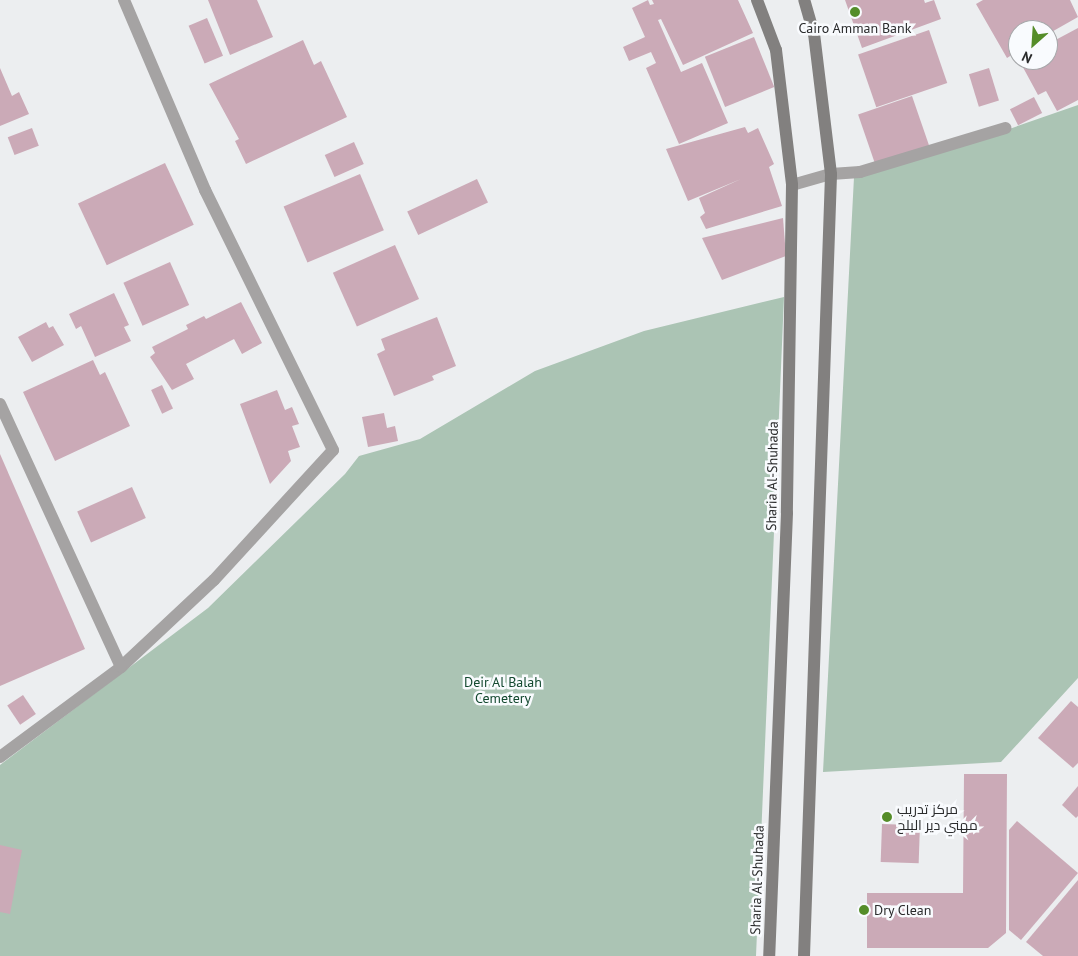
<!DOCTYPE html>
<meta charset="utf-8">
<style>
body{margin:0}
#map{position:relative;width:1078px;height:956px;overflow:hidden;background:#eceef0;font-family:"PT Sans",Cairo,sans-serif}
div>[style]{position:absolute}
.green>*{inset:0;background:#abc4b4}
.building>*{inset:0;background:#cbaab7;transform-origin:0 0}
.service>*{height:12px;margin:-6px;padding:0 6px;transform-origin:6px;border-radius:6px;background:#a5a3a3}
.minor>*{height:12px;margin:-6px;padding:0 6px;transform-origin:6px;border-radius:6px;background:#a5a3a3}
.secondary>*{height:12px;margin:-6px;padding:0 6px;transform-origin:6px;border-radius:6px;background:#82807f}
.dots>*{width:14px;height:14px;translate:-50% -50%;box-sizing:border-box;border:2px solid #f9fbfe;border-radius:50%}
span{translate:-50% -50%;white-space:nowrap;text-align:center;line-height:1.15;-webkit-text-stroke:5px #f9fbfe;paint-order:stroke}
.poi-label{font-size:14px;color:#2a2b2c}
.left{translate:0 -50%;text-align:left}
.street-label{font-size:14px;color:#2a2b2c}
.park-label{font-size:14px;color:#13492f}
.north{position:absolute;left:1008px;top:20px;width:50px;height:50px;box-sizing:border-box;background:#f9fbfe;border:1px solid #a6a8aa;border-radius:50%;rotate:206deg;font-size:14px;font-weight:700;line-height:20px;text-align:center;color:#2a2b2c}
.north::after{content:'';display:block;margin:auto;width:18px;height:22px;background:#558d29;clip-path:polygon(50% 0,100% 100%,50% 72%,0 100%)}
</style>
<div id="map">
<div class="green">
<div style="clip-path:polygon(1078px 105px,1078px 678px,1001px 762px,823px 772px,854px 177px,966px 144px)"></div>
<div style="clip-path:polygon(784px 297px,756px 956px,0 956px,0 765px,208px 608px,345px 474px,359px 456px,420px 439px,535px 371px,644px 331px)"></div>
</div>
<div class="building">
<div style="clip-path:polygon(208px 0,257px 0,273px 37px,230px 55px)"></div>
<div style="clip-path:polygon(648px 0,650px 5px,654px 4px,652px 0,738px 0,753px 33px,683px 65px,661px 19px,658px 20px,681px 72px,702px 63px,728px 123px,679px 144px,646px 68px,656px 63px,651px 52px,629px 61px,623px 47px,645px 37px,632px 8px)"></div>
<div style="clip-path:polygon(845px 0,924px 0,925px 3px,934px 0,941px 19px,862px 48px)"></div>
<div style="clip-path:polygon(983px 0,1070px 0,1078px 17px,1048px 34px,1048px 30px,1018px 30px,1018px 51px,1007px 58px,976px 4px)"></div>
<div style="left:207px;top:18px;width:41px;height:20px;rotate:67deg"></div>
<div style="clip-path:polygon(1078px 28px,1078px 100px,1057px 111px,1046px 91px,1038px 95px,1019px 60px,1048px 60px,1048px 44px)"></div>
<div style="left:929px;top:30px;width:56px;height:75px;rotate:71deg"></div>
<div style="left:754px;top:37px;width:54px;height:53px;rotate:68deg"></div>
<div style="clip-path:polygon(303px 40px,314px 65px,321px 61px,347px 117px,246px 164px,235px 141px,239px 139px,209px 84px)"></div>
<div style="clip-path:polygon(0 68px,12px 96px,19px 92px,29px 114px,0 126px)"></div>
<div style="left:989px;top:68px;width:34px;height:21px;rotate:73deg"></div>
<div style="left:912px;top:96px;width:53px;height:57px;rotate:71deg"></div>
<div style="left:1034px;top:97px;width:18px;height:27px;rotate:63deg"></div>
<div style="clip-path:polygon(745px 127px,748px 133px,758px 128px,774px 164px,769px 167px,782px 206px,706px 229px,700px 217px,705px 213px,699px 198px,741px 179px,688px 201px,666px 149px)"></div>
<div style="left:32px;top:128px;width:19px;height:26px;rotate:69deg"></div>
<div style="left:354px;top:142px;width:24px;height:32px;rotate:66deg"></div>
<div style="left:165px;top:163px;width:68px;height:96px;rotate:65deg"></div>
<div style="left:360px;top:174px;width:61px;height:83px;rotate:67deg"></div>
<div style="left:477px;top:179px;width:26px;height:77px;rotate:65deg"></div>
<div style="clip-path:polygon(783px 218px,786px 256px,722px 280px,702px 238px)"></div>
<div style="left:395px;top:245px;width:59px;height:68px;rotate:66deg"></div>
<div style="left:170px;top:262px;width:47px;height:51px;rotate:66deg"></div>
<div style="clip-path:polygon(114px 293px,129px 325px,124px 327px,131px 341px,95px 357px,81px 326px,76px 329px,69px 314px)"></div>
<div style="clip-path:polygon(241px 302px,262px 343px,242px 354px,234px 339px,186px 364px,194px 379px,172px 390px,150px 357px,155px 353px,152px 347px,188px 329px,186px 325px,204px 316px,206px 319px)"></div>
<div style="clip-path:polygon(437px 317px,456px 366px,432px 376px,434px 380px,394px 396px,377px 354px,385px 350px,381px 339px)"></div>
<div style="clip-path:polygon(46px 322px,49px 328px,53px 326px,64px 345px,32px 362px,18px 337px)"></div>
<div style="clip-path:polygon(93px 360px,100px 375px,105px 372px,130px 426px,55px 461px,23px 392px)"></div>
<div style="left:162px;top:385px;width:26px;height:12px;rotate:65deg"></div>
<div style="clip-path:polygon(277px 390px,285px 410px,292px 407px,299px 424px,292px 426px,300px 447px,288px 451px,291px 461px,270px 484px,240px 404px)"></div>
<div style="clip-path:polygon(384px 413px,387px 428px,395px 426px,398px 441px,368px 447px,362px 417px)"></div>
<div style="clip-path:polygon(0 454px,85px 649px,0 686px)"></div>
<div style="left:132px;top:487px;width:34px;height:60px;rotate:66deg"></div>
<div style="left:23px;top:695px;width:23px;height:19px;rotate:56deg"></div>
<div style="clip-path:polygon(1071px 701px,1078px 707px,1078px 763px,1073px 768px,1038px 738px)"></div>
<div style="clip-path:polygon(964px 774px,1007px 774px,1006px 933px,988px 948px,867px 948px,867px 893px,963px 893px)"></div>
<div style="clip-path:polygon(1078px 786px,1078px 816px,1076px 818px,1062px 805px)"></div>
<div style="clip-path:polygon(1017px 821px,1078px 873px,1021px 940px,1009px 930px,1009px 830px)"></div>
<div style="left:882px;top:824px;width:38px;height:38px;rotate:2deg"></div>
<div style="clip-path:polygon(0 845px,22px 850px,10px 914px,0 912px)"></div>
<div style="clip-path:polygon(1078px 880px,1078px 956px,1043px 956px,1026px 942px)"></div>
</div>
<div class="service">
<div style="left:792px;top:185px;width:41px;rotate:-15.8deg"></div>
<div style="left:831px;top:174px;width:29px;rotate:-4deg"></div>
<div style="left:860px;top:172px;width:152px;rotate:-16.8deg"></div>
<div style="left:0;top:757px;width:151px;rotate:-36.6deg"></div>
<div style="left:121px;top:667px;width:127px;rotate:-43.1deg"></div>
<div style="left:214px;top:580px;width:176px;rotate:-47.5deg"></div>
</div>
<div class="minor">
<div style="left:124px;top:0;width:207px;rotate:66.9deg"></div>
<div style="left:205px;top:190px;width:290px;rotate:63.8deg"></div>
<div style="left:0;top:404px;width:289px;rotate:65.3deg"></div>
</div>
<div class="secondary">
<div style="left:757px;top:0;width:53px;rotate:69.2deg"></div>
<div style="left:776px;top:50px;width:136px;rotate:83.2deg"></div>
<div style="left:792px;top:185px;width:328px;rotate:90.9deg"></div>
<div style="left:787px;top:513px;width:443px;rotate:92.3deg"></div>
<div style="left:804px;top:956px;width:782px;rotate:-88.02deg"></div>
<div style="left:831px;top:174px;width:141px;rotate:-96.9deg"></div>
<div style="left:814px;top:34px;width:35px;rotate:-106deg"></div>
</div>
<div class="dots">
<div style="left:855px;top:12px;background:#558d29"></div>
<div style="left:887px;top:817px;background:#558d29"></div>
<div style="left:864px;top:910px;background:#558d29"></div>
</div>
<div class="poi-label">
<span style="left:855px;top:28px">Cairo Amman Bank</span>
<span class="left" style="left:897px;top:817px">مركز تدريب<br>مهني دير البلح</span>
<span class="left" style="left:874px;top:910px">Dry Clean</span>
</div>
<div class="street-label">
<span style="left:772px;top:476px;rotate:-89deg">Sharia Al-Shuhada</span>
<span style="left:757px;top:880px;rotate:-88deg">Sharia Al-Shuhada</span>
</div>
<div class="park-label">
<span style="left:503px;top:690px">Deir Al Balah<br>Cemetery</span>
</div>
<div class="north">N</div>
</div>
